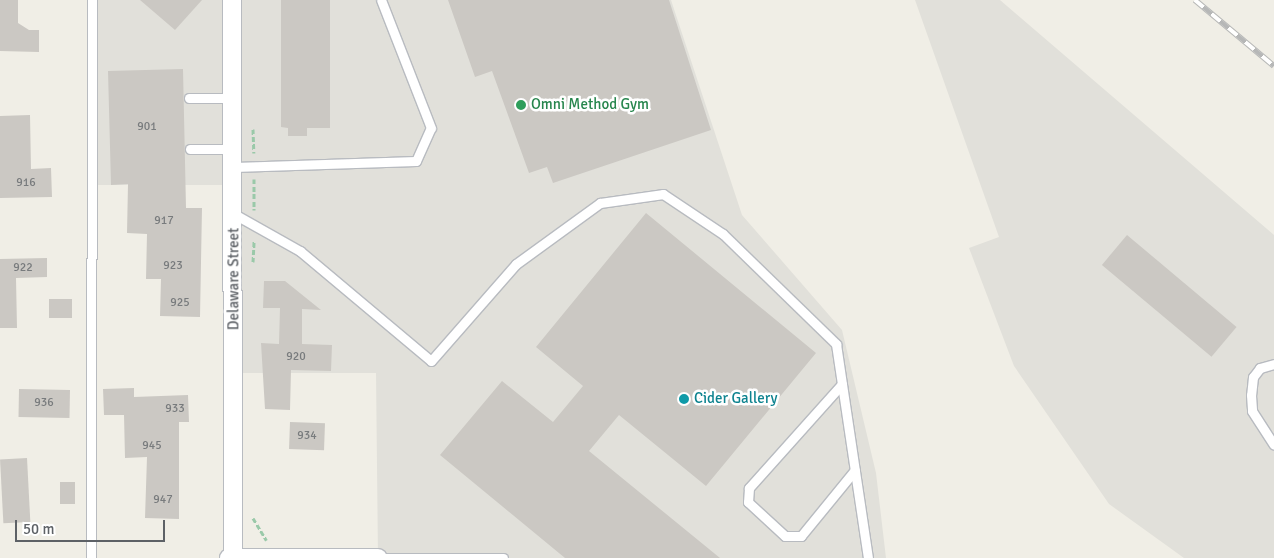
<!DOCTYPE html>
<style>
body{margin:0}
#map{position:relative;width:1274px;height:558px;overflow:hidden;background:#f0eee6;font-family:Signika,sans-serif}
div>[style]{position:absolute}
.industrial>*{inset:0;background:#e1e0da}
.building>*{inset:0;background:#cbc8c3;transform-origin:0 0}
.path>*{height:3px;margin-top:-1.5px;transform-origin:0;background:repeating-linear-gradient(90deg,#9ac9a9 0 5px,transparent 0 7.5px)}
.roads{filter:drop-shadow(1px 0 #b8bbc0) drop-shadow(-1px 0 #b8bbc0) drop-shadow(0 1px #b8bbc0) drop-shadow(0 -1px #b8bbc0)}
.service>*{height:9px;margin:-4.5px;padding:0 4.5px;transform-origin:4.5px;border-radius:4.5px;background:#fff}
.minor>*{height:18px;margin:-9px;padding:0 9px;transform-origin:9px;border-radius:9px;background:#fff}
.rail>*{height:5.5px;margin-top:-2.75px;transform-origin:0;background:repeating-linear-gradient(90deg,#fff 0 11px,#b6b7b7 0 22px);box-sizing:border-box;border-block:1px solid #b6b7b7}
.dots>*{width:14px;height:14px;translate:-50% -50%;box-sizing:border-box;border:2px solid #fff;border-radius:50%}
span{translate:-50% -50%;white-space:nowrap;text-align:center;line-height:1.15;-webkit-text-stroke:5px #fff;paint-order:stroke}
.number-label{font-size:12px;color:#787b7d}
.number-label span{-webkit-text-stroke-width:0}
.leisure-label{font-size:15px;color:#27864d}
.left{translate:0 -50%;text-align:left}
.street-label{font-size:15px;color:#5d6166}
.culture-label{font-size:15px;color:#0d838f}
.scale{position:absolute;left:15px;top:520px;width:150px;height:22px;box-sizing:border-box;border:2px solid #5d6166;border-top:0;padding-left:6px;font-size:15px;line-height:18px;white-space:nowrap;color:#5d6166;-webkit-text-stroke:4px #fff;paint-order:stroke}
</style>
<div id="map">
<div class="industrial">
<div style="clip-path:polygon(92px 0,671px 0,742px 215px,842px 330px,876px 473px,886px 558px,378px 558px,376px 373px,234px 373px,234px 185px,91px 185px)"></div>
<div style="clip-path:polygon(915px 0,1000px 0,1274px 235px,1274px 558px,1184px 558px,1109px 504px,1014px 366px,969px 248px,999px 237px)"></div>
</div>
<div class="building">
<div style="clip-path:polygon(0 0,18px 0,18px 23px,29px 30px,39px 30px,39px 52px,0 51px)"></div>
<div style="clip-path:polygon(140px 0,202px 0,175px 30px)"></div>
<div style="clip-path:polygon(281px 0,330px 0,330px 128px,307px 128px,307px 136px,288px 136px,288px 128px,281px 127px)"></div>
<div style="clip-path:polygon(448px 0,669px 0,711px 130px,553px 183px,547px 167px,529px 173px,492px 71px,475px 77px)"></div>
<div style="clip-path:polygon(183px 69px,186px 208px,202px 208px,200px 317px,160px 316px,161px 279px,146px 279px,147px 234px,127px 233px,128px 184px,111px 185px,108px 71px)"></div>
<div style="clip-path:polygon(30px 115px,31px 169px,51px 168px,52px 197px,0 198px,0 116px)"></div>
<div style="clip-path:polygon(646px 213px,816px 353px,706px 486px,619px 415px,589px 451px,720px 558px,565px 558px,440px 455px,502px 381px,553px 422px,583px 386px,536px 347px)"></div>
<div style="left:1127px;top:235px;width:143px;height:39px;rotate:40deg"></div>
<div style="clip-path:polygon(47px 258px,47px 277px,16px 278px,17px 328px,0 328px,0 259px)"></div>
<div style="clip-path:polygon(264px 281px,285px 281px,321px 310px,302px 309px,302px 344px,332px 345px,331px 371px,291px 370px,290px 410px,265px 409px,261px 343px,279px 344px,280px 308px,263px 308px)"></div>
<div style="left:49px;top:299px;width:23px;height:19px"></div>
<div style="clip-path:polygon(134px 388px,134px 397px,188px 395px,189px 422px,179px 422px,179px 519px,145px 518px,147px 457px,125px 458px,124px 415px,104px 415px,103px 389px)"></div>
<div style="left:19px;top:389px;width:51px;height:28px;rotate:1deg"></div>
<div style="left:290px;top:422px;width:35px;height:27px;rotate:2deg"></div>
<div style="left:27px;top:458px;width:64px;height:27px;rotate:87deg"></div>
<div style="left:60px;top:482px;width:15px;height:22px"></div>
</div>
<div class="path">
<div style="left:253px;top:129px;width:24px;rotate:88deg"></div>
<div style="left:254px;top:179px;width:31px;rotate:90deg"></div>
<div style="left:253px;top:262px;width:21px;rotate:-87deg"></div>
<div style="left:253px;top:518px;width:26px;rotate:59deg"></div>
</div>
<div class="roads">
<div class="service">
<div style="left:189px;top:98px;width:44px"></div>
<div style="left:190px;top:149px;width:43px"></div>
<div style="left:234px;top:167px;width:182px;rotate:-1.9deg"></div>
<div style="left:416px;top:161px;width:36px;rotate:-66deg"></div>
<div style="left:431px;top:128px;width:137px;rotate:-111.3deg"></div>
<div style="left:234px;top:214px;width:76px;rotate:29.3deg"></div>
<div style="left:300px;top:251px;width:171px;rotate:40deg"></div>
<div style="left:431px;top:361px;width:129px;rotate:-48.8deg"></div>
<div style="left:516px;top:264px;width:104px;rotate:-36deg"></div>
<div style="left:600px;top:203px;width:64px;rotate:-8.1deg"></div>
<div style="left:663px;top:194px;width:72px;rotate:33.7deg"></div>
<div style="left:723px;top:234px;width:158px;rotate:44.2deg"></div>
<div style="left:836px;top:344px;width:216px;rotate:81.5deg"></div>
<div style="left:1274px;top:364px;width:15px;rotate:164deg"></div>
<div style="left:1260px;top:368px;width:11px;rotate:128deg"></div>
<div style="left:1253px;top:377px;width:18px;rotate:96deg"></div>
<div style="left:1251px;top:395px;width:16px;rotate:86deg"></div>
<div style="left:1252px;top:411px;width:40px;rotate:57.1deg"></div>
<div style="left:842px;top:384px;width:140px;rotate:131.8deg"></div>
<div style="left:749px;top:488px;width:14px;rotate:94deg"></div>
<div style="left:748px;top:502px;width:50px;rotate:42.6deg"></div>
<div style="left:785px;top:536px;width:16px"></div>
<div style="left:801px;top:536px;width:85px;rotate:-50.7deg"></div>
<div style="left:91px;top:558px;width:558px;rotate:-89.9deg"></div>
<div style="left:378px;top:558px;width:125px"></div>
</div>
<div class="minor">
<div style="left:232px;top:0;width:558px;rotate:89.9deg"></div>
<div style="left:229px;top:558px;width:149px"></div>
</div>
</div>
<div class="rail">
<div style="left:1195px;top:0;width:103px;rotate:39.9deg"></div>
</div>
<div class="dots">
<div style="left:521px;top:105px;background:#2e9e5b"></div>
<div style="left:684px;top:399px;background:#0f9aa8"></div>
</div>
<div class="number-label">
<span style="left:147px;top:127px">901</span>
<span style="left:26px;top:183px">916</span>
<span style="left:164px;top:221px">917</span>
<span style="left:173px;top:266px">923</span>
<span style="left:23px;top:268px">922</span>
<span style="left:180px;top:303px">925</span>
<span style="left:296px;top:357px">920</span>
<span style="left:44px;top:403px">936</span>
<span style="left:175px;top:409px">933</span>
<span style="left:307px;top:436px">934</span>
<span style="left:152px;top:446px">945</span>
<span style="left:163px;top:500px">947</span>
</div>
<div class="leisure-label">
<span class="left" style="left:531px;top:105px">Omni Method Gym</span>
</div>
<div class="street-label">
<span style="left:234px;top:279px;rotate:-90deg">Delaware Street</span>
</div>
<div class="culture-label">
<span class="left" style="left:694px;top:399px">Cider Gallery</span>
</div>
<div class="scale">50 m</div>
</div>
